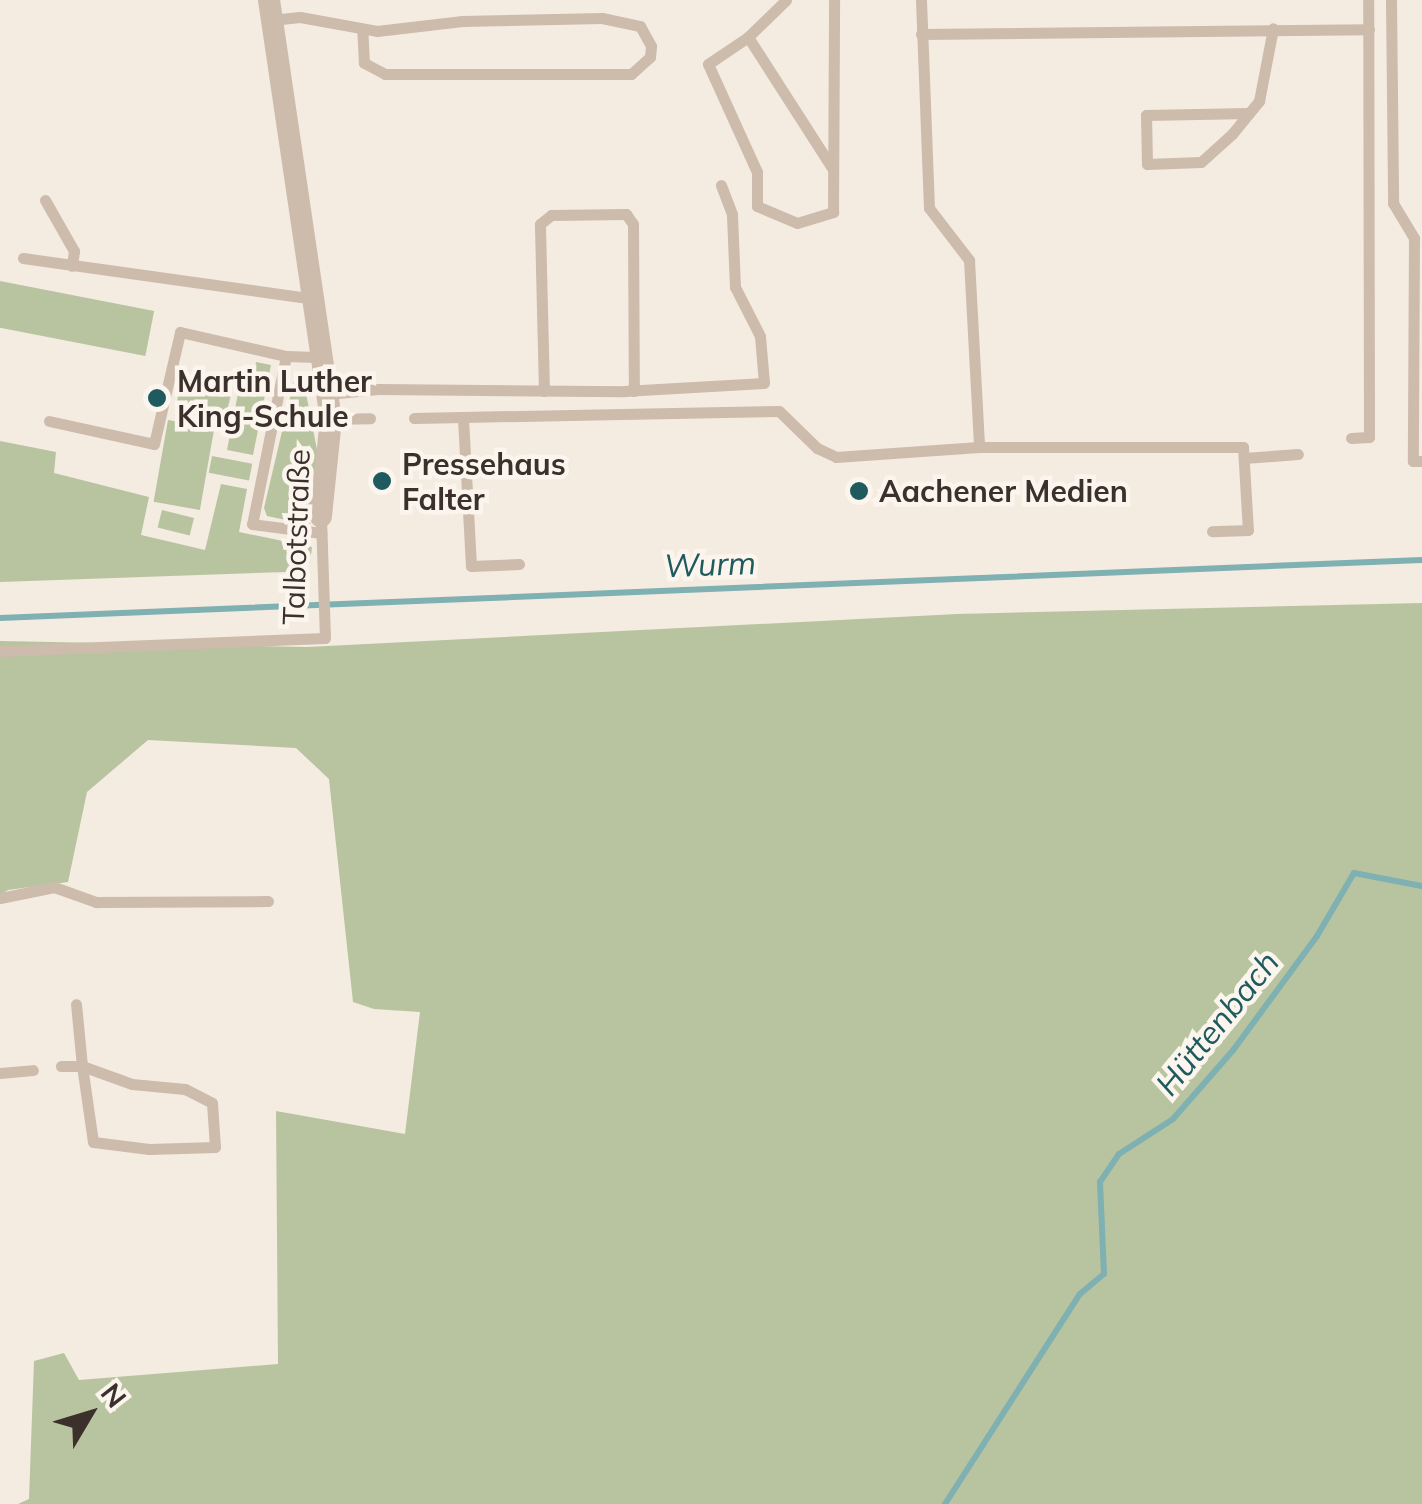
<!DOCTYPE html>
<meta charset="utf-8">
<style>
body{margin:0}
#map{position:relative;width:1422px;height:1504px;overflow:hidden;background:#f4ebe1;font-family:Mulish,sans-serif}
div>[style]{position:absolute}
.green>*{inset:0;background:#b8c4a0;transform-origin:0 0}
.stream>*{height:6px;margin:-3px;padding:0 3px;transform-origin:3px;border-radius:3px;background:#7fb0b2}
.lane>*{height:11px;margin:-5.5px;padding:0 5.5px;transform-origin:5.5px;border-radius:5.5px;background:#cdbbac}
.street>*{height:22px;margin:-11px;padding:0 11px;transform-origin:11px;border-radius:11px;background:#cdbbac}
.dots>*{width:28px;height:28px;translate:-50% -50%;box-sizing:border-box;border:5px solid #fbf5ee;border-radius:50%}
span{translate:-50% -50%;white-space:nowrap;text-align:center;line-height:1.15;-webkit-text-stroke:9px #fbf5ee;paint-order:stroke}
.poi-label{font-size:30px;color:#3b302b;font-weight:700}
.left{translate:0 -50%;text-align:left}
.street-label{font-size:30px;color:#3b302b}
.water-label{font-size:32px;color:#1f5a5e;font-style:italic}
.north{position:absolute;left:40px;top:1364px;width:100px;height:100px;-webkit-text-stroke:8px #fbf5ee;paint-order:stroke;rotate:52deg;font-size:28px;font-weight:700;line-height:40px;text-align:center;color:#3b302b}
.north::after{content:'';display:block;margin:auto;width:35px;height:45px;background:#3b302b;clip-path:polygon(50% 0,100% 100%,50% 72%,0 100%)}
</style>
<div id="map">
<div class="green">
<div style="left:0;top:281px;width:157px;height:46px;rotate:11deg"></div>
<div style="clip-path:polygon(256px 362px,271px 365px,253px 455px,227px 450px,241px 378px,252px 380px)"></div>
<div style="clip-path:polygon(296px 372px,302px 373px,318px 455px,310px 525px,267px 516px,264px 508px)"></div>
<div style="left:181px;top:384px;width:51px;height:27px;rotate:13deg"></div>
<div style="left:168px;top:420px;width:47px;height:83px;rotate:10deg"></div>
<div style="clip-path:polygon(0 441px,56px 452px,54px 473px,149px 497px,141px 535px,205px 550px,221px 484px,247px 489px,239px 532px,312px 547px,310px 563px,285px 572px,0 582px)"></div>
<div style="left:212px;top:456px;width:41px;height:17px;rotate:11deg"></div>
<div style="left:162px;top:510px;width:33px;height:18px;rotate:14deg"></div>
<div style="clip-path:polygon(1422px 603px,1422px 1504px,18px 1504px,29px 1499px,34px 1361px,64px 1353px,79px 1380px,278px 1364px,276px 1111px,405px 1134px,420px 1012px,374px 1009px,353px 1002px,329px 779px,296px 748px,148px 740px,87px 792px,68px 882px,8px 890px,0 895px,0 641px,307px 647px,957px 614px)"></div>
</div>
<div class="stream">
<div style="left:0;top:618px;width:1423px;rotate:-2.34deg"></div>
<div style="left:945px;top:1504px;width:250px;rotate:-57.3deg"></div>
<div style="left:1080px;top:1294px;width:31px;rotate:-40deg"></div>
<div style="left:1104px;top:1274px;width:92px;rotate:-92.5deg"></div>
<div style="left:1100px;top:1182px;width:34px;rotate:-56deg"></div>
<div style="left:1119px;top:1154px;width:64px;rotate:-32.9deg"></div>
<div style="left:1173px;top:1119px;width:93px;rotate:-48.9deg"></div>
<div style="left:1234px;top:1049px;width:140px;rotate:-53.7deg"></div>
<div style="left:1317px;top:936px;width:73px;rotate:-59.6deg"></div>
<div style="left:1354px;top:873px;width:69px;rotate:10.8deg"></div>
</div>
<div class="lane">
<div style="left:786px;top:0;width:53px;rotate:135.8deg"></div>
<div style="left:748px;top:37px;width:48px;rotate:146deg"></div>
<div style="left:708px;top:64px;width:119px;rotate:65.6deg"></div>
<div style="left:757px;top:172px;width:34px;rotate:90deg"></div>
<div style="left:757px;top:206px;width:43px;rotate:23deg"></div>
<div style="left:797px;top:223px;width:38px;rotate:-17deg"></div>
<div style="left:833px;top:212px;width:212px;rotate:-89.7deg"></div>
<div style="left:921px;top:0;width:208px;rotate:87.8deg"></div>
<div style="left:929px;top:208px;width:66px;rotate:52.4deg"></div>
<div style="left:969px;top:260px;width:187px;rotate:86.9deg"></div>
<div style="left:1391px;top:0;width:203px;rotate:89.4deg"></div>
<div style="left:1393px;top:203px;width:41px;rotate:59deg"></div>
<div style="left:1414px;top:238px;width:223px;rotate:90.3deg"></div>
<div style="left:1413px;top:461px;width:9px"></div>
<div style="left:271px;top:20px;width:29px;rotate:-6deg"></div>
<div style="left:300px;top:17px;width:78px;rotate:10.3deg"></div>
<div style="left:377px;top:31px;width:86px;rotate:-6.7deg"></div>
<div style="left:462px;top:21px;width:140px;rotate:-1.2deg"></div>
<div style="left:602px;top:18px;width:39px;rotate:12deg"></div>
<div style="left:640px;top:26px;width:23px;rotate:61deg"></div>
<div style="left:651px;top:46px;width:11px;rotate:95deg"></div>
<div style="left:650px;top:57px;width:25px;rotate:138deg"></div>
<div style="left:631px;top:74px;width:246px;rotate:180deg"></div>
<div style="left:385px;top:74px;width:24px;rotate:-152deg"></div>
<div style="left:364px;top:63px;width:33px;rotate:-93deg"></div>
<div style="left:921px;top:34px;width:448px;rotate:-0.6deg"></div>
<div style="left:748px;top:37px;width:156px;rotate:57.3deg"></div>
<div style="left:1249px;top:113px;width:103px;rotate:178.9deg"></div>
<div style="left:1146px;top:115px;width:49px;rotate:88.8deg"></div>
<div style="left:1147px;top:164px;width:54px;rotate:-2.1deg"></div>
<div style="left:1201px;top:162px;width:42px;rotate:-42.1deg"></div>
<div style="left:1232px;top:134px;width:43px;rotate:-50.7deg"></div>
<div style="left:1259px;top:101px;width:74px;rotate:-79.1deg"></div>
<div style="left:45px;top:200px;width:59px;rotate:60.4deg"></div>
<div style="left:74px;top:251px;width:15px;rotate:98deg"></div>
<div style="left:23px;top:258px;width:293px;rotate:8deg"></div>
<div style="left:286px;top:356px;width:171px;rotate:101.4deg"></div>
<div style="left:252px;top:524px;width:70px;rotate:7.4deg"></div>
<div style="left:544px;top:391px;width:167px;rotate:-91.4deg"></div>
<div style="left:540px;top:224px;width:14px;rotate:-39deg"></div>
<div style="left:551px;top:215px;width:75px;rotate:-0.8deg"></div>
<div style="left:626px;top:214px;width:12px;rotate:55deg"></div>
<div style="left:633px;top:224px;width:167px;rotate:89.7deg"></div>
<div style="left:328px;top:394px;width:50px;rotate:-5.7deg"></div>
<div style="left:378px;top:389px;width:246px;rotate:0.5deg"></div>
<div style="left:624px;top:391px;width:140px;rotate:-3.3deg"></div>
<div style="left:764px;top:383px;width:47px;rotate:-94.9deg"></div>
<div style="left:760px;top:336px;width:55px;rotate:-117deg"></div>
<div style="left:735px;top:287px;width:73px;rotate:-92.4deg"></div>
<div style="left:732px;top:214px;width:31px;rotate:-111deg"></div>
<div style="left:414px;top:418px;width:49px;rotate:-1.2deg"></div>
<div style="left:331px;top:419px;width:39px;rotate:-1deg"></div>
<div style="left:49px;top:421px;width:107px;rotate:12.4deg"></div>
<div style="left:154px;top:444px;width:115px;rotate:-76.9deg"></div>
<div style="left:180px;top:332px;width:109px;rotate:12.8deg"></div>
<div style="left:286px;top:356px;width:36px;rotate:2deg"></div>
<div style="left:1351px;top:438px;width:18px;rotate:-3deg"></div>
<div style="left:1369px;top:437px;width:437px;rotate:-90.1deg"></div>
<div style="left:1244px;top:458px;width:54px;rotate:-4.2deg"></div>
<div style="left:519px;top:564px;width:48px;rotate:177.6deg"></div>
<div style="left:471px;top:566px;width:149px;rotate:-93.1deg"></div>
<div style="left:463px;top:417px;width:316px;rotate:-1.1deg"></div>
<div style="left:779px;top:411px;width:53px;rotate:44.2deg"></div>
<div style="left:817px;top:448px;width:21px;rotate:25deg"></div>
<div style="left:836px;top:457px;width:143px;rotate:-4deg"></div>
<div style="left:979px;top:447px;width:264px"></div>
<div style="left:1243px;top:447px;width:83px;rotate:86.6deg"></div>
<div style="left:1248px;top:530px;width:36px;rotate:178deg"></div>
<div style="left:0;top:651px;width:325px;rotate:-2.3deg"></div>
<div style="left:325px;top:638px;width:122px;rotate:-91.9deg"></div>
<div style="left:0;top:898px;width:55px;rotate:-11.5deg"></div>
<div style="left:54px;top:887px;width:45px;rotate:19.7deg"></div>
<div style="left:96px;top:902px;width:172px;rotate:-0.3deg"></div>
<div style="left:61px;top:1066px;width:21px"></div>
<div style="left:82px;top:1066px;width:53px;rotate:19.8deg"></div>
<div style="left:132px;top:1084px;width:53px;rotate:5.4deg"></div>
<div style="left:185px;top:1089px;width:30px;rotate:27deg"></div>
<div style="left:212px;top:1103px;width:44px;rotate:86.1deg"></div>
<div style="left:215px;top:1147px;width:66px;rotate:178.3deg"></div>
<div style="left:149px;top:1149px;width:56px;rotate:-172.9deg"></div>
<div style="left:93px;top:1142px;width:77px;rotate:-98.2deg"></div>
<div style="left:82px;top:1066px;width:62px;rotate:-95.5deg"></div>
<div style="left:0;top:1073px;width:33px;rotate:-5deg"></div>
</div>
<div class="street">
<div style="left:269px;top:0;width:424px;rotate:81.6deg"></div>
<div style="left:331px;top:419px;width:98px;rotate:95.9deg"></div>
</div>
<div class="dots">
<div style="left:157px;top:398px;background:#1f5a5e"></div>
<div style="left:382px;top:481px;background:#1f5a5e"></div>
<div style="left:859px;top:491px;background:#1f5a5e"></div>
</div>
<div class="poi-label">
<span class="left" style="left:177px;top:398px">Martin Luther<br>King-Schule</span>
<span class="left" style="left:402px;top:481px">Pressehaus<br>Falter</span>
<span class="left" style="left:879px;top:491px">Aachener Medien</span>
</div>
<div class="street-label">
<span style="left:296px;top:537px;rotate:-88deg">Talbotstraße</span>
</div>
<div class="water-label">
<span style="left:710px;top:564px;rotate:-2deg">Wurm</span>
<span style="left:1217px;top:1023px;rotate:-51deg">Hüttenbach</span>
</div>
<div class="north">N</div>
</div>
